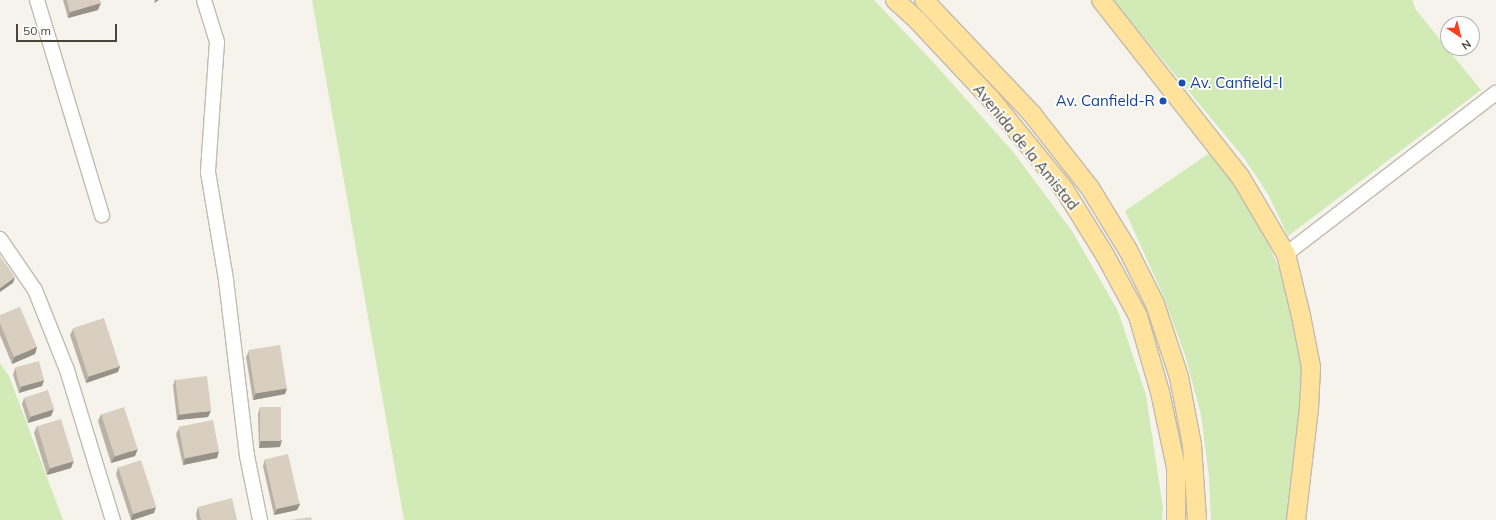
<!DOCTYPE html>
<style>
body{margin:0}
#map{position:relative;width:1496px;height:520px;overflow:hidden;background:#f6f3ec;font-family:Mulish,sans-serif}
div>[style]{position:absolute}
.green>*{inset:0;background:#d2eab5}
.roads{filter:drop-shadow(1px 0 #c2bbae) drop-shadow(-1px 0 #c2bbae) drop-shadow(0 1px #c2bbae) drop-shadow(0 -1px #c2bbae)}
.minor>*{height:14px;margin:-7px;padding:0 7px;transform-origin:7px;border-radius:7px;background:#fff}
.major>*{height:18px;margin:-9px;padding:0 9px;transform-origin:9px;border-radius:9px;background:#ffe39c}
.wall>*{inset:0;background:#bab2a6}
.shaded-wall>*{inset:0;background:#979187}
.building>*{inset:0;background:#d8cfc1;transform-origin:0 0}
.dots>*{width:11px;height:11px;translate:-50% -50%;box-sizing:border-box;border:2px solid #fff;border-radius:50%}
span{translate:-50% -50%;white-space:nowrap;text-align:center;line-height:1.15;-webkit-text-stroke:3.5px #fff;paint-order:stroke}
.transit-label{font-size:15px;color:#164399}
.left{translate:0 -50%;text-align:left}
.right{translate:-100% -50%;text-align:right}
.street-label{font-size:15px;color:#4b4439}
.north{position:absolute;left:1440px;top:16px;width:40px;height:40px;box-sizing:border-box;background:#fff;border:1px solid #b7b4b0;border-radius:50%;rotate:145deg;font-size:11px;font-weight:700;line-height:16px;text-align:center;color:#4b4439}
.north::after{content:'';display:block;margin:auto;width:14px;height:18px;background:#fc3f1d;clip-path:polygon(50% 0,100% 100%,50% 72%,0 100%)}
.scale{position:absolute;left:16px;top:24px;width:101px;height:18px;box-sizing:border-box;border:2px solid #4b4439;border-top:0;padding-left:5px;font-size:12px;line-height:14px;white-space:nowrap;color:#4b4439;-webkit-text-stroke:3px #fff;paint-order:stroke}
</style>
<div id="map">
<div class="green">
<div style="clip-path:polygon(312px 0,874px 0,935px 64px,1014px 153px,1072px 231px,1118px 311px,1146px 395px,1163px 508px,1162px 520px,404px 520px)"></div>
<div style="clip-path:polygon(1113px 0,1412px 0,1416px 10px,1481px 90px,1288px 236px,1268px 194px,1244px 158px)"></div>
<div style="clip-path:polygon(1211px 152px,1261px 225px,1290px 296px,1300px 358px,1303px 400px,1289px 520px,1211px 520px,1209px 477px,1201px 415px,1185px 355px,1163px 295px,1125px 211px)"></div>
<div style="clip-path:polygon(0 363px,9px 376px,63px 520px,0 520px)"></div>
</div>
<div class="roads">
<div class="minor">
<div style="left:37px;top:0;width:225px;rotate:73.2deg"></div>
<div style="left:204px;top:0;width:44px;rotate:72.8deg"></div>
<div style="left:217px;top:42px;width:130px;rotate:94deg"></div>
<div style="left:208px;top:172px;width:109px;rotate:80.5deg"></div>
<div style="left:226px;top:280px;width:177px;rotate:83.2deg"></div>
<div style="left:247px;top:456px;width:65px;rotate:78.5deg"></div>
<div style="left:0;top:239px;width:62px;rotate:55.5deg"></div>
<div style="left:35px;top:290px;width:86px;rotate:68.2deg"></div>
<div style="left:67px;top:370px;width:157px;rotate:73deg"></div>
<div style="left:1286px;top:254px;width:265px;rotate:-37.5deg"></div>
</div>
<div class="major">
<div style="left:895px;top:0;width:30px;rotate:42deg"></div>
<div style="left:917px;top:20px;width:107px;rotate:46.9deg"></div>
<div style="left:990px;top:98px;width:117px;rotate:50.9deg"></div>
<div style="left:1064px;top:189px;width:78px;rotate:58.2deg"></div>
<div style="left:1105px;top:255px;width:69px;rotate:61.6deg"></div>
<div style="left:1138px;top:316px;width:79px;rotate:73.9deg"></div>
<div style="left:1160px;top:392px;width:77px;rotate:78deg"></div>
<div style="left:1176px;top:467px;width:53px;rotate:90deg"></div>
<div style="left:924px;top:0;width:157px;rotate:46.5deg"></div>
<div style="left:1032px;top:114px;width:94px;rotate:51.9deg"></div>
<div style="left:1090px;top:188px;width:73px;rotate:58.5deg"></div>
<div style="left:1128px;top:250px;width:60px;rotate:63.4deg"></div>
<div style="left:1155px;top:304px;width:77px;rotate:71.8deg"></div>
<div style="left:1179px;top:377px;width:69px;rotate:79.2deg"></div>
<div style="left:1192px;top:445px;width:75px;rotate:86.2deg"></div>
<div style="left:1101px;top:0;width:226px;rotate:51.8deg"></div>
<div style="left:1241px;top:178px;width:88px;rotate:59.4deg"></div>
<div style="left:1286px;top:254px;width:64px;rotate:76.4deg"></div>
<div style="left:1301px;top:316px;width:52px;rotate:78.9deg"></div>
<div style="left:1311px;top:367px;width:41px;rotate:92.8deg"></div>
<div style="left:1309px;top:408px;width:113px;rotate:96.6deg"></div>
</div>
</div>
<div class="wall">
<div style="clip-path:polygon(63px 0,100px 0,98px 10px,68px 18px)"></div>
<div style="clip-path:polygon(0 315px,37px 347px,35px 354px,12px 364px,0 335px)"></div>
<div style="clip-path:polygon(73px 329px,120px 366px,118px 372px,86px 383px,70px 335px)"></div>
<div style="clip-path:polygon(249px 351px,287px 388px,285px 394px,253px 400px,246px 357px)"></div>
<div style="clip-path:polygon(15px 368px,44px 380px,42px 386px,19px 393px,13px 375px)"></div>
<div style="clip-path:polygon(175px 379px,208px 417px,177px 420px,173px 386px)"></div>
<div style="clip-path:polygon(24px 398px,51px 416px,28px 423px,22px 404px)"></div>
<div style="clip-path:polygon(260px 407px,280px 447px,259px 448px,258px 414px)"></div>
<div style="clip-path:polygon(101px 414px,135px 456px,111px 463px,98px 421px)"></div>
<div style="clip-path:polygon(37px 426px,71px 468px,47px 475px,34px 433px)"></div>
<div style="clip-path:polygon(179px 428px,219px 451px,217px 458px,183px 465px,176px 434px)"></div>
<div style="clip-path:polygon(265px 459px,300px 504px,297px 510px,274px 515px,263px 466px)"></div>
<div style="clip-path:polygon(118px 467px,154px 513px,133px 520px,131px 520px,116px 474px)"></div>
<div style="clip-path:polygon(198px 507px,237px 520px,197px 520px,196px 514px)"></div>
</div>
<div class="shaded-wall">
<div style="clip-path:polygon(155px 0,159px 0,154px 3px)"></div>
<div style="clip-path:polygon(101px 3px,98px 10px,68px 18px,70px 12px)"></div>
<div style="clip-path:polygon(15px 277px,13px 283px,0 292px,0 288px)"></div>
<div style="clip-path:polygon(37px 347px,35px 354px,12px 364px,14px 357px)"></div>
<div style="clip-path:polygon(120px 366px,118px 372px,86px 383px,89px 376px)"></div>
<div style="clip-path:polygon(44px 380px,42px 386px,19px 393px,21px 387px)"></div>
<div style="clip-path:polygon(287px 388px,285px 394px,253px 400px,256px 393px)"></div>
<div style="clip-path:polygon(54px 409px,51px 416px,28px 423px,30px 417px)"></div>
<div style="clip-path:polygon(211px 411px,208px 417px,177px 420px,179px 414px)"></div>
<div style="clip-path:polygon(282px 440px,280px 447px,259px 448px,261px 441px)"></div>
<div style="clip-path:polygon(138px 449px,135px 456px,111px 463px,114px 457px)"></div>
<div style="clip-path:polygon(219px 451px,217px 458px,183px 465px,185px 459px)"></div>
<div style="clip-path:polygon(74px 461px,71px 468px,47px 475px,50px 468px)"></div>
<div style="clip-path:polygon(300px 504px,297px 510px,274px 515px,277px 509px)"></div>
<div style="clip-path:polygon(156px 507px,154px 513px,133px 520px,131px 520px,133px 514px)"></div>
</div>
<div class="building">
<div style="clip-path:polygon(67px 0,100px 0,101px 3px,70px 12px)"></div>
<div style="clip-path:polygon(0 256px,15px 277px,0 288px)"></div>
<div style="clip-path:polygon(20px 307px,37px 347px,14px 357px,0 323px,0 315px)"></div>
<div style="left:104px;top:318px;width:51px;height:33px;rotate:72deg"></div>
<div style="left:280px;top:345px;width:44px;height:32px;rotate:81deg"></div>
<div style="left:39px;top:361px;width:20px;height:25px;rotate:75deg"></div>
<div style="left:207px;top:376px;width:35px;height:32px;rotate:83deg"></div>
<div style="left:48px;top:390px;width:20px;height:25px;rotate:72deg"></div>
<div style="left:124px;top:407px;width:44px;height:24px;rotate:72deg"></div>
<div style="left:260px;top:407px;width:21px;height:34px"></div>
<div style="left:61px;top:419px;width:44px;height:25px;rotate:73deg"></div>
<div style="left:213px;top:420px;width:32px;height:35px;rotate:79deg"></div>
<div style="left:288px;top:454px;width:51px;height:24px;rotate:77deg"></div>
<div style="left:141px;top:460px;width:49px;height:24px;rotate:72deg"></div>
<div style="clip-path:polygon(232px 498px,237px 520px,201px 520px,198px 507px)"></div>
<div style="clip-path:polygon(311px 517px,312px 520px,290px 520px)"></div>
</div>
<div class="dots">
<div style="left:1182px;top:83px;background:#1a4fb4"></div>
<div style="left:1163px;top:101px;background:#1a4fb4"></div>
</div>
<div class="transit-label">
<span class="left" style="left:1190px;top:83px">Av. Canfield-I</span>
<span class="right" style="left:1155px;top:101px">Av. Canfield-R</span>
</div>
<div class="street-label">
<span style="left:1026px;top:147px;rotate:51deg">Avenida de la Amistad</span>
</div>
<div class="north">N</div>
<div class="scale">50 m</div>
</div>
